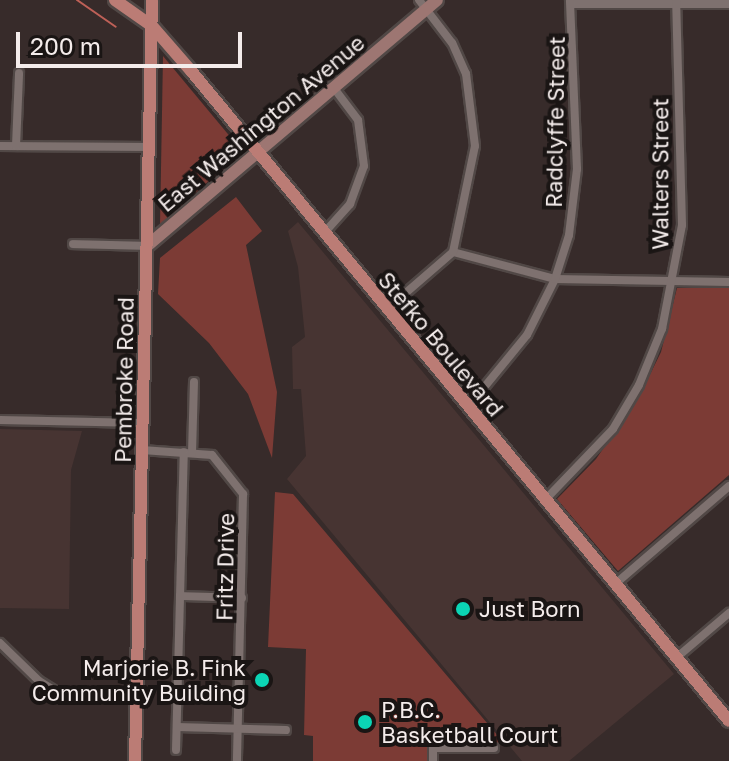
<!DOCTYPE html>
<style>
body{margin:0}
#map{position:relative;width:729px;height:761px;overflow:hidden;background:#372b2a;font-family:"Golos Text",sans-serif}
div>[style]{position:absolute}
.built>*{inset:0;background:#473432}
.green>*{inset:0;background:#7c3b35}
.stream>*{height:2px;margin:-1px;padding:0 1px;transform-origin:1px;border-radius:1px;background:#be6057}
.roads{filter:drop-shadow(2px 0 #514846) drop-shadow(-2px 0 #514846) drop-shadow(0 2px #514846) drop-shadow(0 -2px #514846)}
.street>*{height:8px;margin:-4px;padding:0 4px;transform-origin:4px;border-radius:4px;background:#7e716f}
.secondary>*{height:12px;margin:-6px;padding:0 6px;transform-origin:6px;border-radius:6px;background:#9d7672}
.primary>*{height:12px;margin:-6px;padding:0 6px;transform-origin:6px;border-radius:6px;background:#bb7c75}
.dots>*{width:22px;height:22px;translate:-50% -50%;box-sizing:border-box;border:4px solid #1a1514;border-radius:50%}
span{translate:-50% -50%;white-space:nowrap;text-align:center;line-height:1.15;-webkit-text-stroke:8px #1a1514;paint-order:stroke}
.street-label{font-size:22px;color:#f4eceb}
.poi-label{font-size:22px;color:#f4eceb}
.left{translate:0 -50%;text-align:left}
.right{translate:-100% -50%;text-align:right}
.scale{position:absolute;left:16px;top:32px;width:226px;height:36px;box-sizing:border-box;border:4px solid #f4eceb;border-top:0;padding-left:10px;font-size:24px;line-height:28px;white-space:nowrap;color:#f4eceb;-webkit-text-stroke:6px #1a1514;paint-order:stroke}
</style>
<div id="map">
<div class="built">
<div style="clip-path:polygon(298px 222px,674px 674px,569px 761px,522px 761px,287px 479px,306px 456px,301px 389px,293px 389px,292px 347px,305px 337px,298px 267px,288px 231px)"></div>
<div style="clip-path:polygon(0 429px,82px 431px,71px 470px,69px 609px,0 608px)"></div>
</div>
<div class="green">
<div style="clip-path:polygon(163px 56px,242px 151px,160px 225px)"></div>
<div style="clip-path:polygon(236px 197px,262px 231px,246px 245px,277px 392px,272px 458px,248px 394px,209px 343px,158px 294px,160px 258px)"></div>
<div style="clip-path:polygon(729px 287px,729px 475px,618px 571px,557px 499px,596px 459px,639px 397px,661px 352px,677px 288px)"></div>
<div style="clip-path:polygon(275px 492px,293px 494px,504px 743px,442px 743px,442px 733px,428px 732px,429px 761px,313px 761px,313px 736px,304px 735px,306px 649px,268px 647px)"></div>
</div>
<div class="stream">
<div style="left:77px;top:0;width:47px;rotate:34.7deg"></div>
</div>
<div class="roads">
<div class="street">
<div style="left:574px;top:4px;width:155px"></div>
<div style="left:0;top:146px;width:149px;rotate:0.4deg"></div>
<div style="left:16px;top:146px;width:73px;rotate:-87.6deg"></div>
<div style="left:324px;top:233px;width:39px;rotate:-48deg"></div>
<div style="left:350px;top:204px;width:40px;rotate:-69.8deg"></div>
<div style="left:364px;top:166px;width:46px;rotate:-97.4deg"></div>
<div style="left:358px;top:120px;width:40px;rotate:-127deg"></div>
<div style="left:73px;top:244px;width:74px;rotate:1.5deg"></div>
<div style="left:453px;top:252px;width:106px;rotate:14.8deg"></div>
<div style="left:555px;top:279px;width:174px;rotate:1deg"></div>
<div style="left:386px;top:310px;width:89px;rotate:-40.9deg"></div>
<div style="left:453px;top:252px;width:108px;rotate:-78.3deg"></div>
<div style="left:475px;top:146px;width:73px;rotate:-97.1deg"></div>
<div style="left:466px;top:74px;width:34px;rotate:-114deg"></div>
<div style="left:452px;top:43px;width:54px;rotate:-127.5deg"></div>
<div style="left:468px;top:407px;width:93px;rotate:-50.7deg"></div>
<div style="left:527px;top:335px;width:63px;rotate:-63.4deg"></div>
<div style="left:555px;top:279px;width:46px;rotate:-72.3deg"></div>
<div style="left:569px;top:235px;width:66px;rotate:-83.1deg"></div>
<div style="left:577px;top:169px;width:169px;rotate:-92.4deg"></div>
<div style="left:0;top:420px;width:143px;rotate:1.2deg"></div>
<div style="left:142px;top:450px;width:70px;rotate:4.1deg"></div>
<div style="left:212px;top:455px;width:50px;rotate:51.5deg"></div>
<div style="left:243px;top:494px;width:267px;rotate:91.3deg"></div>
<div style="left:192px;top:453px;width:71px;rotate:-88.4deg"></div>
<div style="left:545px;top:500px;width:98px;rotate:-46.2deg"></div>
<div style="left:613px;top:429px;width:51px;rotate:-59.4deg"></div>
<div style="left:639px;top:385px;width:61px;rotate:-67.7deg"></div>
<div style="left:662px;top:329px;width:106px;rotate:-79.1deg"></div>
<div style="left:682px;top:225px;width:225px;rotate:-91.5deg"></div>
<div style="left:614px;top:585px;width:152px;rotate:-40.7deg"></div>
<div style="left:180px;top:596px;width:62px;rotate:1.8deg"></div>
<div style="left:0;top:643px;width:54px;rotate:44.3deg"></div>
<div style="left:39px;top:681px;width:25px;rotate:32deg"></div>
<div style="left:60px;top:694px;width:76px;rotate:3.8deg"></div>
<div style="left:676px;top:658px;width:70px;rotate:-40.3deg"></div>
<div style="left:177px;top:727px;width:109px;rotate:1.6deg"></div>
<div style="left:433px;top:748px;width:61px"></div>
<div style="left:176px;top:750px;width:298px;rotate:-88.5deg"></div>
<div style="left:433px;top:761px;width:25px;rotate:-90deg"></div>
</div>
<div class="secondary">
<div style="left:147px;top:246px;width:380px;rotate:-40.3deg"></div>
</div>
<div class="primary">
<div style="left:115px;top:0;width:45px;rotate:35.1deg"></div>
<div style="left:152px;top:26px;width:61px;rotate:49deg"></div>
<div style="left:192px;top:72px;width:842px;rotate:50.39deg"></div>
<div style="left:135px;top:761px;width:761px;rotate:-88.72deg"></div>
</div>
</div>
<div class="dots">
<div style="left:463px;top:609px;background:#0bd5b5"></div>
<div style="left:262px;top:680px;background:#0bd5b5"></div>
<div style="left:365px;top:722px;background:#0bd5b5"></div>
</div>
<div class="street-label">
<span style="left:555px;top:122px;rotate:-89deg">Radclyffe Street</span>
<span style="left:261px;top:123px;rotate:-40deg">East Washington Avenue</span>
<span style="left:660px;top:174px;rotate:-90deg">Walters Street</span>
<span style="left:441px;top:344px;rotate:50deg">Stefko Boulevard</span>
<span style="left:124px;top:380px;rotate:-89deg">Pembroke Road</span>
<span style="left:225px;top:567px;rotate:-89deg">Fritz Drive</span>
</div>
<div class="poi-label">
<span class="left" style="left:479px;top:609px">Just Born</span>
<span class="right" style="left:246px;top:680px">Marjorie B. Fink<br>Community Building</span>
<span class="left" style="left:381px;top:722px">P.B.C.<br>Basketball Court</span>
</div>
<div class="scale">200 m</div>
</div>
